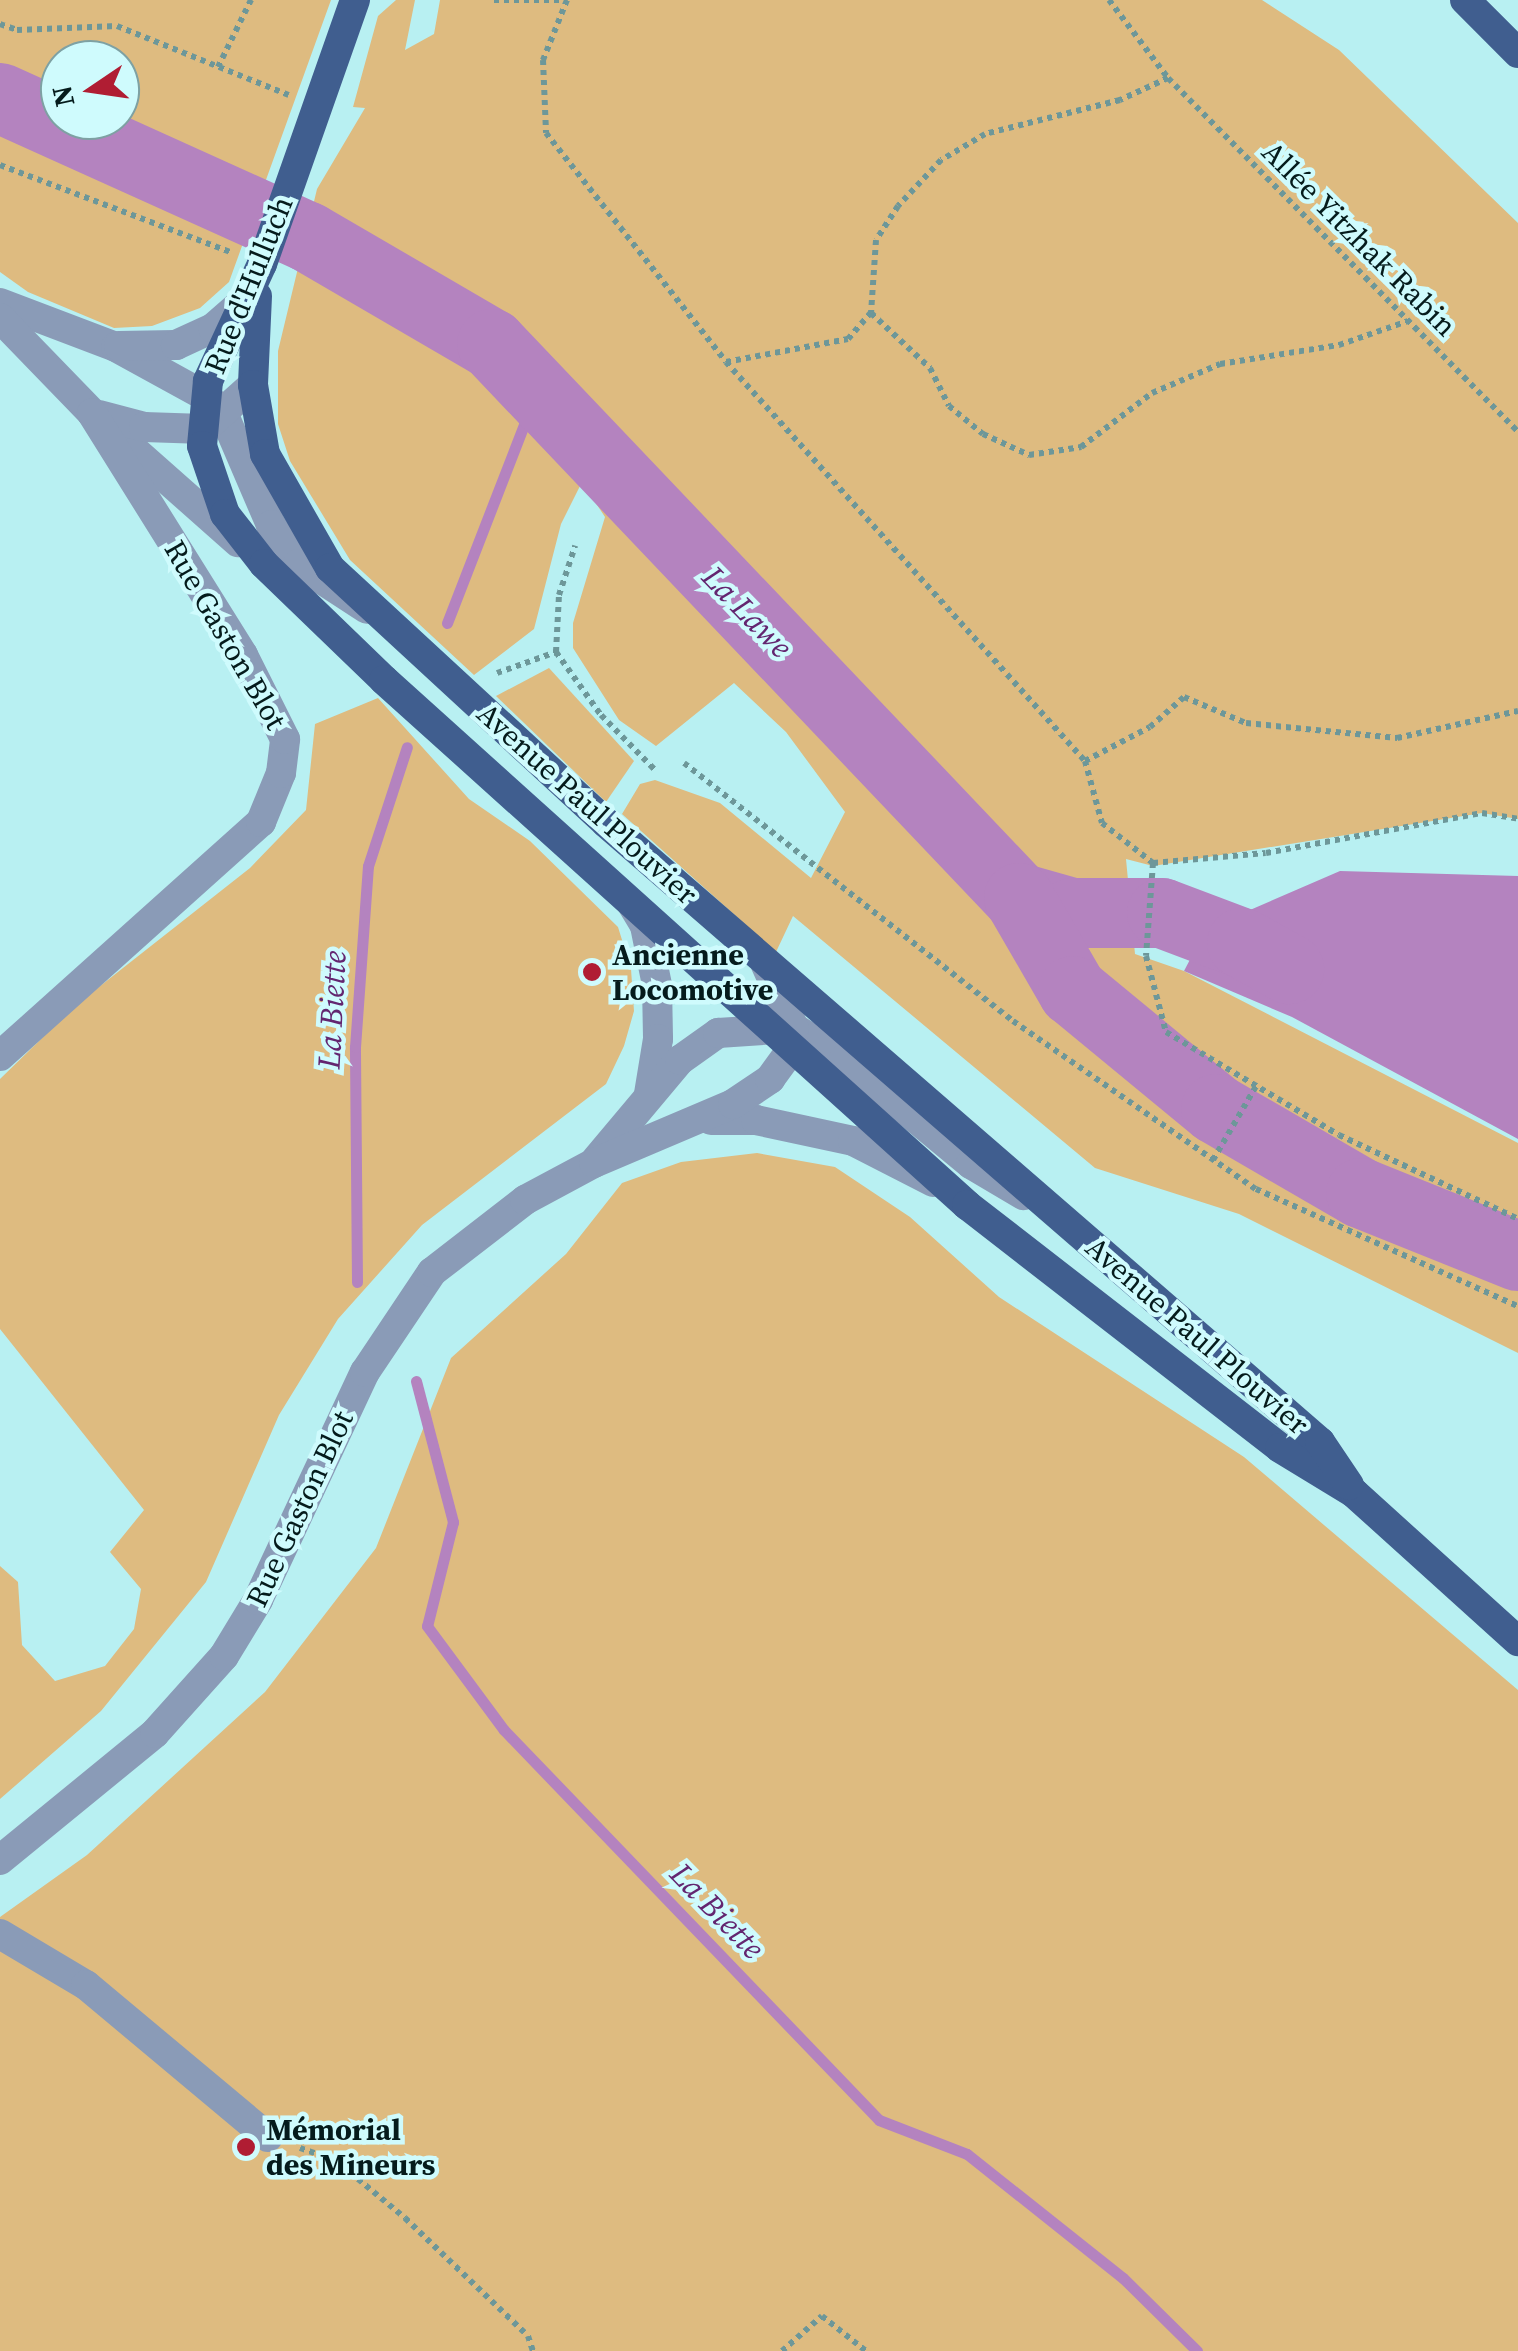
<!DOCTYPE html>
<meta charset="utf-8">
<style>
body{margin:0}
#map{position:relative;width:1518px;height:2351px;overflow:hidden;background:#b8f0f2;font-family:"Source Serif 4",serif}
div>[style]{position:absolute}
.green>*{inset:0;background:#debb80}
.water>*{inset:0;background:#b483bf}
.stream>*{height:11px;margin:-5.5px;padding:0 5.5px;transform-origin:5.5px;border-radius:5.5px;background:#b483bf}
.river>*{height:70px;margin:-35px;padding:0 35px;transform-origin:35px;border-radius:35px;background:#b483bf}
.path>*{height:6px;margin-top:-3px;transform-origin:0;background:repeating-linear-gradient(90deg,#6d9799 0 5px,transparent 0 10px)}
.minor>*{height:30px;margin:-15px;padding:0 15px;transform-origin:15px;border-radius:15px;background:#8a9bb7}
.major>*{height:30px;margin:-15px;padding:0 15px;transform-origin:15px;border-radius:15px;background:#405e8f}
.dots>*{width:28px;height:28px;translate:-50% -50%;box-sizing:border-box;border:5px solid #cffbfd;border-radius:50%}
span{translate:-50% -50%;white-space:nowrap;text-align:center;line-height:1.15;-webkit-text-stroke:9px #cffbfd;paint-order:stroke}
.street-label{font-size:30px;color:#051b1c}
.poi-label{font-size:30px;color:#051b1c;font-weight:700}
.left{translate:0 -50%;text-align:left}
.water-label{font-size:32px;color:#632670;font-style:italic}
.north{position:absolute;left:40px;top:40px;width:100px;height:100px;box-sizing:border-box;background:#cffbfd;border:2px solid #7ea1a3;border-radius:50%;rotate:257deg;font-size:28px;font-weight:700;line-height:40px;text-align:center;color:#051b1c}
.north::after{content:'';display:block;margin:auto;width:35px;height:45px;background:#b01d33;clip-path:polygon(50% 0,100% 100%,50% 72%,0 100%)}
</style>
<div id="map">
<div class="green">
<div style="clip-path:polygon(evenodd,0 0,331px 0,229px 282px,200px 308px,152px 326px,114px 328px,28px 292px,0 272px,0 0,60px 60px,120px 60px,120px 120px,60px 120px,60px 60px)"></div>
<div style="clip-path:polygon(396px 0,415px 0,405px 50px,434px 34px,440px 0,1262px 0,1339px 50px,1518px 223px,1518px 819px,1482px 813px,1153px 866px,1126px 859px,1135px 954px,1184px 971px,1518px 1143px,1518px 1353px,1239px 1214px,1095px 1168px,793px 916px,776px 952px,622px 814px,640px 784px,655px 780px,720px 803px,811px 878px,845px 812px,786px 732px,734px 683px,656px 746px,619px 720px,573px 648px,573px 623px,605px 517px,582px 482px,561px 524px,534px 629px,474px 675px,350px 560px,290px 461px,278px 424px,278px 351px,317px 189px,365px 108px,353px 107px,378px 16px)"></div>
<div style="clip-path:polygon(549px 668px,634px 761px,606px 802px,496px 696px)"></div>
<div style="clip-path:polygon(378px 698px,469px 799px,530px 841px,618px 927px,631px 969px,634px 1011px,624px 1046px,606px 1084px,422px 1225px,338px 1319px,279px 1415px,206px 1582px,101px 1711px,0 1799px,0 1566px,18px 1582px,22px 1645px,55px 1681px,105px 1666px,134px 1629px,141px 1589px,110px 1552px,144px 1510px,0 1329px,0 1079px,76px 1005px,250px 868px,306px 810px,315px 724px)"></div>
<div style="clip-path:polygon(757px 1153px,835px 1167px,910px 1217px,999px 1297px,1244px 1457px,1518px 1690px,1518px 2351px,0 2351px,0 1917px,87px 1855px,265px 1692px,376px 1548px,451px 1358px,566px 1254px,622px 1183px,681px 1162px)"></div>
</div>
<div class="water">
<div style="clip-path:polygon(1340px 871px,1518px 876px,1518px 1139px,1292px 1017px,1184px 971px,1206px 929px)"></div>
</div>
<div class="stream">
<div style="left:447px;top:623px;width:246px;rotate:-68.8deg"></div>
<div style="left:357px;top:1282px;width:235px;rotate:-90.5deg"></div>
<div style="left:355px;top:1047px;width:181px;rotate:-85.9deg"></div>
<div style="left:368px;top:866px;width:125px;rotate:-71.9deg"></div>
<div style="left:416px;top:1381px;width:146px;rotate:75.3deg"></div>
<div style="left:453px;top:1522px;width:107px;rotate:104deg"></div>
<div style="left:427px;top:1626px;width:129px;rotate:53.5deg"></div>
<div style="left:504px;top:1730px;width:541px;rotate:46.12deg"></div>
<div style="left:879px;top:2120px;width:94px;rotate:21.1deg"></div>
<div style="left:967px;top:2154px;width:199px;rotate:38.5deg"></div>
<div style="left:1123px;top:2278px;width:104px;rotate:44.6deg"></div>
</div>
<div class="river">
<div style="left:0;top:98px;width:338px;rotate:24.3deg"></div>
<div style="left:308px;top:237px;width:213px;rotate:30.2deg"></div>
<div style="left:492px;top:344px;width:765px;rotate:46.43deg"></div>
<div style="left:1019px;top:898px;width:55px;rotate:15.8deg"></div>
<div style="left:1072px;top:913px;width:90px"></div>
<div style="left:1162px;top:913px;width:85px;rotate:20.6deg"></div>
<div style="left:1242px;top:943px;width:54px;rotate:29deg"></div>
<div style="left:1019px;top:898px;width:108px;rotate:59.9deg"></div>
<div style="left:1073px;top:991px;width:185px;rotate:39.5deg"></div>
<div style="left:1216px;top:1109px;width:168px;rotate:30.1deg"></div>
<div style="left:1361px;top:1193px;width:169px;rotate:21.9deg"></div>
</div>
<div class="path">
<div style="left:494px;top:0;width:67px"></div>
<div style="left:567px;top:0;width:65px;rotate:111.8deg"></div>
<div style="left:543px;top:60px;width:73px;rotate:87.6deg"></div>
<div style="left:546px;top:133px;width:291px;rotate:51.8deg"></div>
<div style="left:726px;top:362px;width:124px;rotate:-10.7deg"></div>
<div style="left:848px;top:339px;width:35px;rotate:-49deg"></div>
<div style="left:1109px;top:0;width:98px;rotate:52.9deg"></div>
<div style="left:1168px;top:78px;width:498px;rotate:45.3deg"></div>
<div style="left:0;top:24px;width:18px;rotate:19deg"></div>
<div style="left:17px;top:30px;width:100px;rotate:-2.3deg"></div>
<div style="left:117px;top:26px;width:185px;rotate:21.9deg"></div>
<div style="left:218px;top:67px;width:75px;rotate:-63.8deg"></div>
<div style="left:1168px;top:78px;width:53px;rotate:155.4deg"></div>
<div style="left:1120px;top:100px;width:139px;rotate:165.9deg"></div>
<div style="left:985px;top:134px;width:51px;rotate:149.4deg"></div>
<div style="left:941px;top:160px;width:63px;rotate:133.1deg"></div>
<div style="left:898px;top:206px;width:40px;rotate:122.9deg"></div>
<div style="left:876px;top:240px;width:73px;rotate:93.9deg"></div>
<div style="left:871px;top:313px;width:81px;rotate:43deg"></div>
<div style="left:930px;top:368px;width:42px;rotate:63.4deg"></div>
<div style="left:949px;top:406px;width:44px;rotate:39.5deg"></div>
<div style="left:983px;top:434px;width:51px;rotate:24.5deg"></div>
<div style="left:1029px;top:455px;width:53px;rotate:-8.7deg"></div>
<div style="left:1081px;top:447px;width:89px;rotate:-37.3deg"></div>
<div style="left:1152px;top:393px;width:74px;rotate:-23.1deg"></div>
<div style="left:1220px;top:364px;width:121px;rotate:-9.1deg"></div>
<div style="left:1339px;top:345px;width:73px;rotate:-19.2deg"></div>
<div style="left:0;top:165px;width:249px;rotate:20.7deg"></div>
<div style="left:726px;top:362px;width:537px;rotate:48.02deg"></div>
<div style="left:1085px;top:761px;width:64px;rotate:74.7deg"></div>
<div style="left:1102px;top:823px;width:65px;rotate:38.1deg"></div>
<div style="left:1153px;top:863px;width:113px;rotate:-5.1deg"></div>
<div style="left:1266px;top:853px;width:220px;rotate:-10.5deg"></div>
<div style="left:1482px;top:813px;width:36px;rotate:9deg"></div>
<div style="left:556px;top:652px;width:57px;rotate:-87deg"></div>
<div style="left:559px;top:595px;width:52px;rotate:-71.9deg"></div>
<div style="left:497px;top:673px;width:63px;rotate:-19.6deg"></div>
<div style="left:556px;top:652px;width:77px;rotate:54.5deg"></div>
<div style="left:601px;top:715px;width:78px;rotate:45.5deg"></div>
<div style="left:1085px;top:761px;width:73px;rotate:-27.6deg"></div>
<div style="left:1150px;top:727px;width:45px;rotate:-41.4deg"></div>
<div style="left:1184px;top:697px;width:67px;rotate:22.8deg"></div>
<div style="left:1246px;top:723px;width:152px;rotate:5.7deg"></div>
<div style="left:1397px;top:738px;width:124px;rotate:-12.6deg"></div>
<div style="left:684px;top:763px;width:418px;rotate:38.1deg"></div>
<div style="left:1013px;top:1021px;width:295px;rotate:34.7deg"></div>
<div style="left:1256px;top:1189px;width:287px;rotate:24.1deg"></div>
<div style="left:1153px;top:863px;width:93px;rotate:94.3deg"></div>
<div style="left:1146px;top:956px;width:79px;rotate:75.3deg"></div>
<div style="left:1166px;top:1032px;width:201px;rotate:30.8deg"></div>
<div style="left:1339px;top:1135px;width:198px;rotate:25.1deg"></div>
<div style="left:1213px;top:1160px;width:86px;rotate:-59.8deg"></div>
<div style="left:300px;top:2148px;width:37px;rotate:19deg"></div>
<div style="left:335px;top:2160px;width:91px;rotate:39.6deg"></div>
<div style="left:405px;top:2218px;width:170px;rotate:43.8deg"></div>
<div style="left:528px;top:2336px;width:16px;rotate:72deg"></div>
<div style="left:782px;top:2351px;width:53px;rotate:-41.2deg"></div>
<div style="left:822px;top:2316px;width:56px;rotate:38.5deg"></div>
</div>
<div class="minor">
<div style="left:0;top:303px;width:124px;rotate:20.8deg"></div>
<div style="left:116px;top:347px;width:104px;rotate:28.8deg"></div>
<div style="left:207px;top:397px;width:23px;rotate:45deg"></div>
<div style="left:223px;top:413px;width:122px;rotate:66.8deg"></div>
<div style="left:271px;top:525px;width:47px;rotate:55.3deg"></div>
<div style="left:298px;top:564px;width:82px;rotate:33.1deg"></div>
<div style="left:0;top:318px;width:132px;rotate:45.9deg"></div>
<div style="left:92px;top:413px;width:195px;rotate:41.5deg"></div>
<div style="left:119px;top:346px;width:57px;rotate:-1deg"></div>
<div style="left:176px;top:345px;width:41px;rotate:-24.7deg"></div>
<div style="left:213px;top:328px;width:43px;rotate:-41.2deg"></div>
<div style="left:99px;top:415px;width:47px;rotate:14.9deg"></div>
<div style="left:144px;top:427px;width:60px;rotate:1.9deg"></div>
<div style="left:204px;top:429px;width:66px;rotate:-41.9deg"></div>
<div style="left:632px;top:904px;width:26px;rotate:59deg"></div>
<div style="left:645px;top:926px;width:60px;rotate:78.5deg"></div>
<div style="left:657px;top:985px;width:54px;rotate:88.9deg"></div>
<div style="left:658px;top:1039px;width:56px;rotate:99.3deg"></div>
<div style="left:0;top:1056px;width:351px;rotate:-41.9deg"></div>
<div style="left:261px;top:822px;width:53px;rotate:-67.8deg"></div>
<div style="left:281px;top:773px;width:34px;rotate:-83deg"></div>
<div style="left:285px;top:739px;width:94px;rotate:-116.6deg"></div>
<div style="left:243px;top:655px;width:285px;rotate:-122deg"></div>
<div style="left:711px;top:1120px;width:45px"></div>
<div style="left:756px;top:1120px;width:99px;rotate:12.2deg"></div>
<div style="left:853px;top:1141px;width:90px;rotate:27.1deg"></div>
<div style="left:596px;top:1160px;width:131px;rotate:-50deg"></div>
<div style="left:680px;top:1060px;width:47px;rotate:-35.4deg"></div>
<div style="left:718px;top:1033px;width:76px;rotate:-3.8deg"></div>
<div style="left:794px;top:1028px;width:59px;rotate:31.8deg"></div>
<div style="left:844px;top:1059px;width:165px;rotate:39.6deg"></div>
<div style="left:971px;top:1164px;width:61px;rotate:30.8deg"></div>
<div style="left:0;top:1860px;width:200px;rotate:-39.3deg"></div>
<div style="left:155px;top:1733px;width:103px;rotate:-48.1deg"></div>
<div style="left:224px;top:1656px;width:66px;rotate:-58.7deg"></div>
<div style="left:258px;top:1600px;width:252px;rotate:-64.9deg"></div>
<div style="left:365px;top:1372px;width:120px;rotate:-56.2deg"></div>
<div style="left:432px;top:1272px;width:118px;rotate:-37.7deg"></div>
<div style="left:525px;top:1200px;width:78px;rotate:-28.2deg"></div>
<div style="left:594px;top:1163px;width:151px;rotate:-23deg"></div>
<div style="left:733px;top:1104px;width:45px;rotate:-34deg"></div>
<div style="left:770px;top:1079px;width:36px;rotate:-54deg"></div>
<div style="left:791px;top:1050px;width:22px;rotate:-82deg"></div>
<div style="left:794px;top:1028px;width:71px;rotate:-114deg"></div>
<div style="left:0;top:1934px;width:100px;rotate:30.7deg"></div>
<div style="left:86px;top:1985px;width:237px;rotate:39.9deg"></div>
</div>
<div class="major">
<div style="left:355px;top:0;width:280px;rotate:109.4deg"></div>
<div style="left:262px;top:264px;width:129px;rotate:114.8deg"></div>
<div style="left:208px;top:381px;width:65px;rotate:95.3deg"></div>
<div style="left:202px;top:446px;width:72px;rotate:71.3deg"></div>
<div style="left:225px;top:514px;width:63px;rotate:52deg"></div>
<div style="left:264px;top:564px;width:167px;rotate:44deg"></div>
<div style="left:384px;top:680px;width:785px;rotate:42deg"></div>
<div style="left:967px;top:1205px;width:396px;rotate:37.8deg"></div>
<div style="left:1280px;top:1448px;width:87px;rotate:31.3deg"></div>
<div style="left:1354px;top:1493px;width:221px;rotate:42.1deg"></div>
<div style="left:1465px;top:0;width:75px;rotate:45deg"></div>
<div style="left:257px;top:296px;width:89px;rotate:92.6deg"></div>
<div style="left:253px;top:385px;width:70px;rotate:80.1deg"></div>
<div style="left:265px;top:454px;width:131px;rotate:60.3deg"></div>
<div style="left:330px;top:568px;width:376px;rotate:42.7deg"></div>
<div style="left:606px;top:823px;width:945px;rotate:40.92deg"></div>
<div style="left:1320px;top:1442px;width:52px;rotate:56deg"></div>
</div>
<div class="dots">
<div style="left:592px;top:972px;background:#b01d33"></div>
<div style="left:246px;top:2147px;background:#b01d33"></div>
</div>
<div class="street-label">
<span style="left:1359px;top:239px;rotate:45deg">Allée Yitzhak Rabin</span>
<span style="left:249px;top:285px;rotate:-68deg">Rue d'Hulluch</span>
<span style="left:225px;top:635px;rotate:60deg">Rue Gaston Blot</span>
<span style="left:587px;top:804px;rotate:42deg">Avenue Paul Plouvier</span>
<span style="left:1197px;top:1336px;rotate:41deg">Avenue Paul Plouvier</span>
<span style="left:300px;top:1509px;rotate:-65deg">Rue Gaston Blot</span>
</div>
<div class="poi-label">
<span class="left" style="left:612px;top:972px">Ancienne<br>Locomotive</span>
<span class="left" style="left:266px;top:2147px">Mémorial<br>des Mineurs</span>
</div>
<div class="water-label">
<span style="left:747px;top:612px;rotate:46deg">La Lawe</span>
<span style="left:332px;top:1010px;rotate:-87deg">La Biette</span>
<span style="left:717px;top:1911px;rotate:46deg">La Biette</span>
</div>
<div class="north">N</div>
</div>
